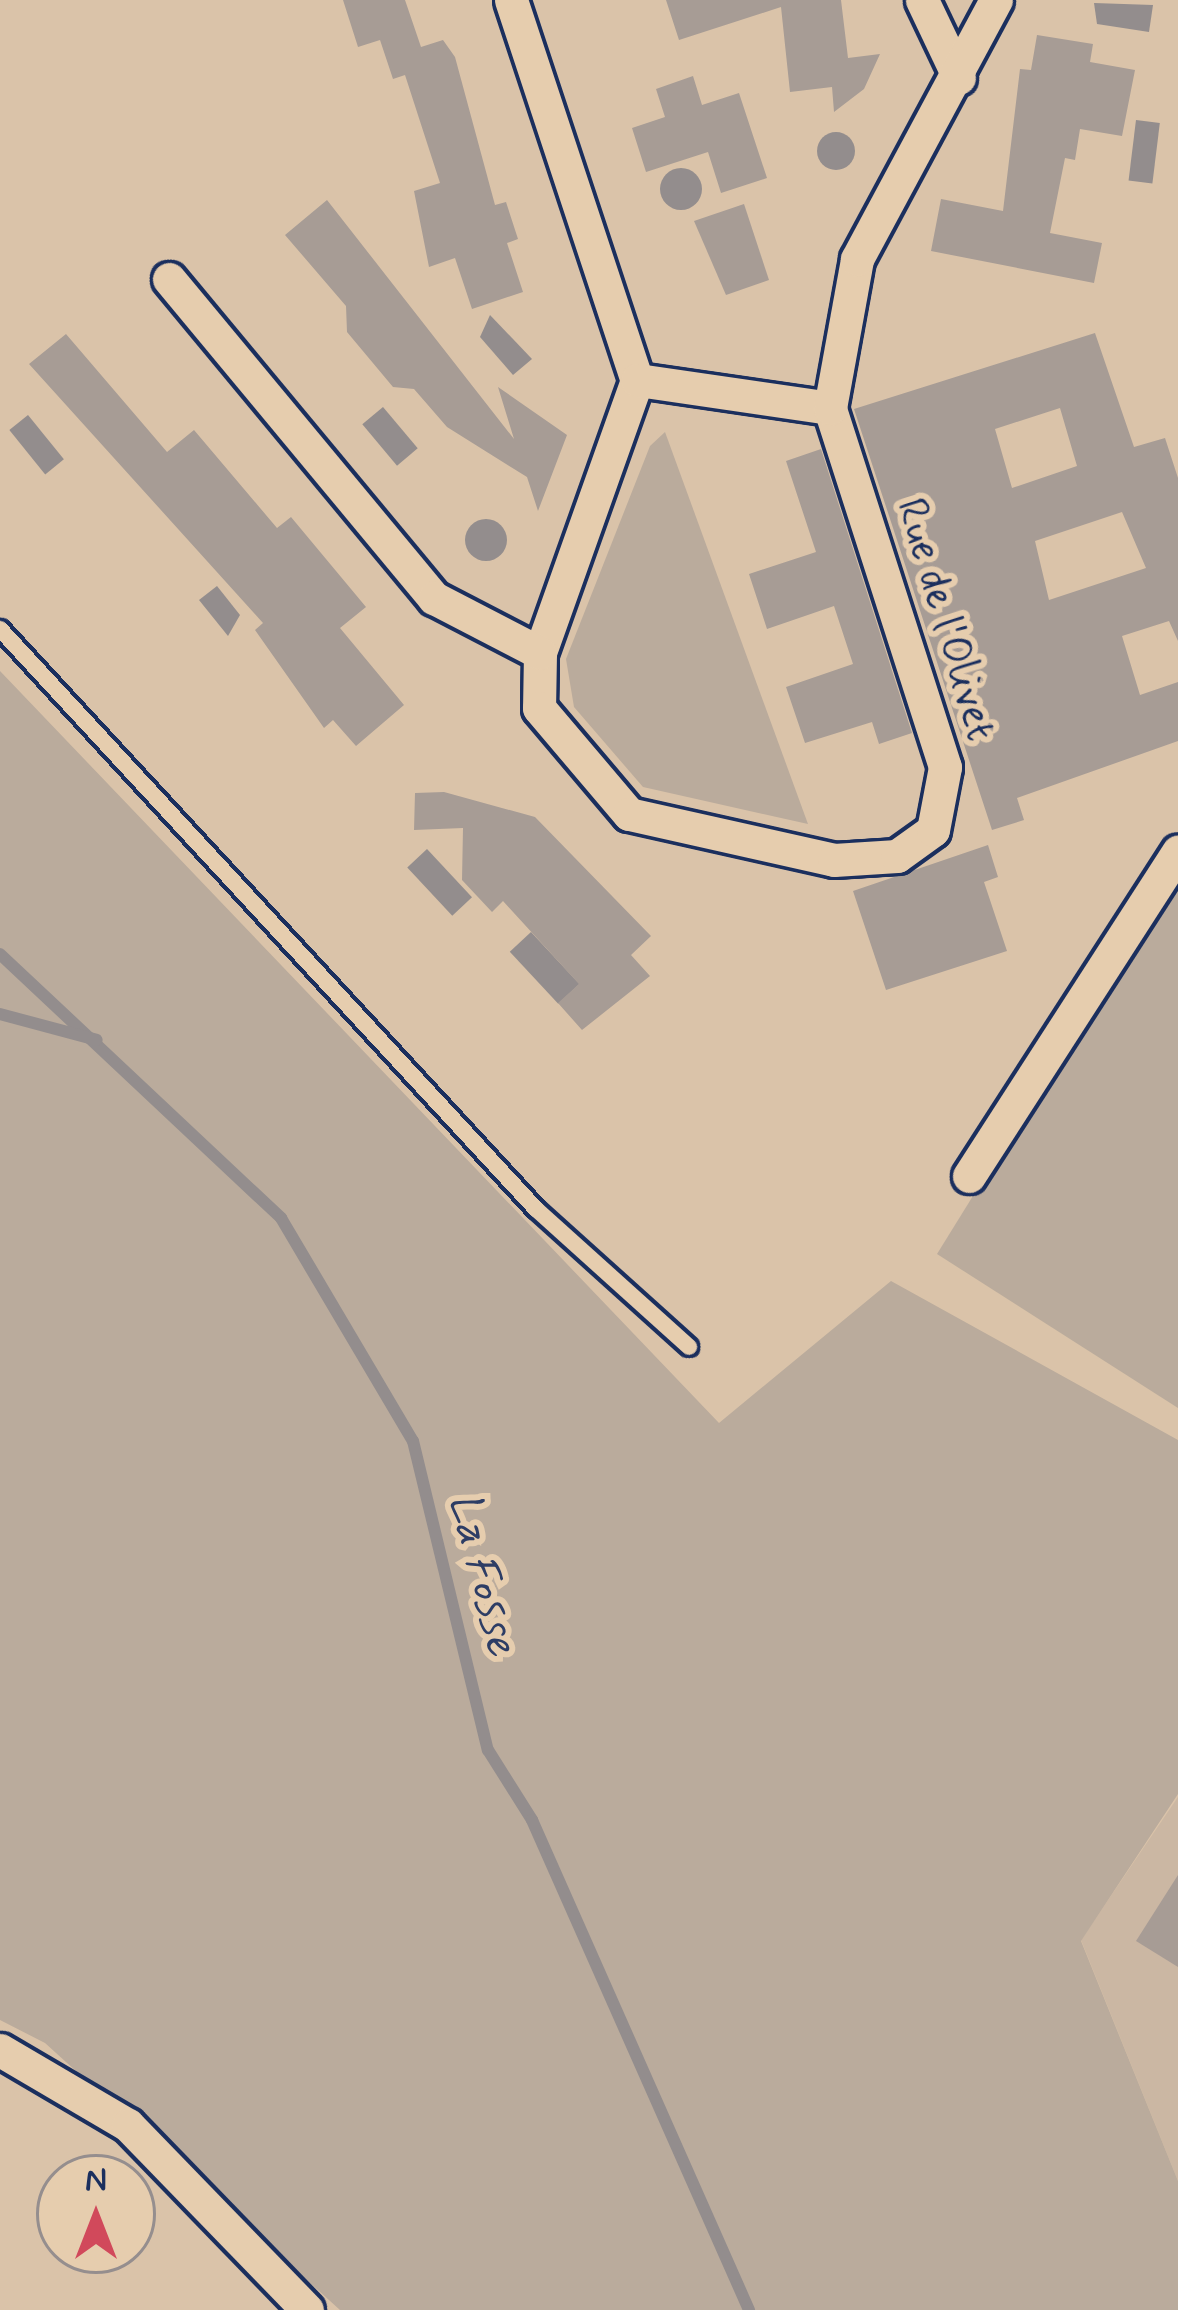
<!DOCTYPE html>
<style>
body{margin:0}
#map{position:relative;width:1178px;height:2310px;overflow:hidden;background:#dac3a9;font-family:Mynerve,sans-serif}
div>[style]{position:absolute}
.built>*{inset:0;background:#cbb7a3}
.green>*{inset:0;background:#baab9c}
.water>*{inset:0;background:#938d8d;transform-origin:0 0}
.round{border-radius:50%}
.stream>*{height:12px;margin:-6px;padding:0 6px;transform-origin:6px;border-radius:6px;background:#938d8d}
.building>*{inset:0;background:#a79c95}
.roads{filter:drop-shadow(3px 0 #1b2f5e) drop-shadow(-3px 0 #1b2f5e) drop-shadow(0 3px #1b2f5e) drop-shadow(0 -3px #1b2f5e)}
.service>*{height:16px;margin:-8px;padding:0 8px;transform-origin:8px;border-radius:8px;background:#e6cdae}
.minor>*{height:33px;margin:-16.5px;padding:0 16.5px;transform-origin:16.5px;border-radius:16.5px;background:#e6cdae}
span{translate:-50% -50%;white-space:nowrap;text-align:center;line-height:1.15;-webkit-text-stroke:12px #e6cdae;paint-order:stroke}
.street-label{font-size:42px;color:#1b2f5e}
.water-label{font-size:45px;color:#2d3d65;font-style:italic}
.north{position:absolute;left:36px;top:2154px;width:120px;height:120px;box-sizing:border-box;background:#e6cdae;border:3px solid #958e8e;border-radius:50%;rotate:0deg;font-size:33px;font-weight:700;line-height:48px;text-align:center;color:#1b2f5e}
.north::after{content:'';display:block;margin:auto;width:42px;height:54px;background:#d1495b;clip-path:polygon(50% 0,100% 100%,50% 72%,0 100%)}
</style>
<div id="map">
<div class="built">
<div style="clip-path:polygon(1178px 1797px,1178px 2181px,1081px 1940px)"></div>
</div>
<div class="green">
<div style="clip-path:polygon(665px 432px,808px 824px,643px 787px,574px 707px,566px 659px,650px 446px)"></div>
<div style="clip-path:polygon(0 671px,719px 1423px,891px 1281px,1178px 1440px,1178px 1794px,1081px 1941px,1178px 2181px,1178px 2310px,340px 2310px,45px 2043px,0 2020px)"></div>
<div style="clip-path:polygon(1178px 865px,1178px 1408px,937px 1254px)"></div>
</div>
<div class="water">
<div style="clip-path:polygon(1094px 3px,1153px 5px,1149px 32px,1097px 24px)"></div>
<div style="left:1136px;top:120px;width:24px;height:61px;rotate:7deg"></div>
<div class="round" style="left:817px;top:132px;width:38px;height:38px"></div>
<div class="round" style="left:660px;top:168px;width:42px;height:42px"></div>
<div style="clip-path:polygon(490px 315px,532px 359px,513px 375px,480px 337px)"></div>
<div style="left:383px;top:407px;width:54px;height:27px;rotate:50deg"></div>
<div style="left:28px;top:415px;width:57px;height:24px;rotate:51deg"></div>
<div class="round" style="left:465px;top:519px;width:42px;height:42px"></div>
<div style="clip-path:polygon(217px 586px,240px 615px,228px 636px,199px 600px)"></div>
<div style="left:427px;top:849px;width:66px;height:27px;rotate:47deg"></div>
<div style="left:531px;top:932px;width:71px;height:29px;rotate:47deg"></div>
</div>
<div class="stream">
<div style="left:0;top:954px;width:386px;rotate:43.2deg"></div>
<div style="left:281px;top:1218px;width:259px;rotate:59.4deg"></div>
<div style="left:413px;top:1441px;width:318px;rotate:76.4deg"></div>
<div style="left:488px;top:1750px;width:83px;rotate:57.8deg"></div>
<div style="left:532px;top:1820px;width:536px;rotate:66.11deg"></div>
<div style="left:0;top:1014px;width:100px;rotate:15deg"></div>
</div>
<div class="building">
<div style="clip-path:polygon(343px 0,405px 0,421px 47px,443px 40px,455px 57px,495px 205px,506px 202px,518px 239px,507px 243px,523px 292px,472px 309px,455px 258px,429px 267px,414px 191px,440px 183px,405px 75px,393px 79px,380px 40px,358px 47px)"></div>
<div style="clip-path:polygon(666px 0,841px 0,848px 58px,880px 54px,864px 89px,834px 112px,832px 87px,790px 92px,781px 7px,679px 40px)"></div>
<div style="clip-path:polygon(1037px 35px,1093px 44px,1090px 62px,1135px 70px,1122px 136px,1080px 129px,1075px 160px,1065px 158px,1050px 233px,1102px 243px,1094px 283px,931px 251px,941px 199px,1003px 211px,1020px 69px,1031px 70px)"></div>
<div style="clip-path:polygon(693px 76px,702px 105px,739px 93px,767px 178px,721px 193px,708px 152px,646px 172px,632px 128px,665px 117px,656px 89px)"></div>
<div style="clip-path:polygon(327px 200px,514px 439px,498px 387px,567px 435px,538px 511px,527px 477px,447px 427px,414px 389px,393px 387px,347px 332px,346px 306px,285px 235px)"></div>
<div style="clip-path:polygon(744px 204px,769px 280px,726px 295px,694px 221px)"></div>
<div style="clip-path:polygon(evenodd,1095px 333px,1134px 447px,1165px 438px,1178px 478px,1178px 641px,1169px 621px,1122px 636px,1140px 695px,1178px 682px,1178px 741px,1017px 798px,1024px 820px,992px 830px,854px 409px,1095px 333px,1060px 408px,1077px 466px,1012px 488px,995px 429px,1060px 408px,1095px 333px,1122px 512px,1146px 568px,1049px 600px,1035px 541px,1122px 512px)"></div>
<div style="clip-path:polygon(66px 334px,167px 452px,194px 430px,277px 528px,291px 517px,366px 607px,340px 628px,404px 705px,356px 746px,333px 720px,324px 728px,255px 630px,263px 623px,29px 364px)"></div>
<div style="clip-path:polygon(821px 449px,912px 733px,879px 744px,872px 722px,805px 743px,786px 687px,853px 664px,834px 606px,767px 629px,749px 574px,816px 552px,786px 461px)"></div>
<div style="clip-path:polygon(444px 792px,535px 817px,651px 936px,631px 955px,650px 976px,582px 1030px,558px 1003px,579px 984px,503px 901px,492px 912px,462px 880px,463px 828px,414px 830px,415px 793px)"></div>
<div style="clip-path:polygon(988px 845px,998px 877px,984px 882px,1007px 951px,886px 990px,853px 891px)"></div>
<div style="clip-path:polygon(1178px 1875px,1178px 1967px,1136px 1941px)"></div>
</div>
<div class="roads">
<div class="service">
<div style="left:0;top:629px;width:790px;rotate:47.26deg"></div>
<div style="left:536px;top:1209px;width:206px;rotate:42deg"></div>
</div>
<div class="minor">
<div style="left:511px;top:0;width:400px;rotate:71.7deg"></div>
<div style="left:637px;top:380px;width:290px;rotate:109.6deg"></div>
<div style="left:540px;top:653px;width:55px;rotate:91deg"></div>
<div style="left:539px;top:708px;width:139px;rotate:49.7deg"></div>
<div style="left:629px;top:814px;width:210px;rotate:12.6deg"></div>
<div style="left:834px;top:860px;width:63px;rotate:-3.6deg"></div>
<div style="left:897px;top:856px;width:44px;rotate:-35.8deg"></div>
<div style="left:933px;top:830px;width:64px;rotate:-79.2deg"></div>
<div style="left:945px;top:767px;width:377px;rotate:-107.8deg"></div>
<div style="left:830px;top:408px;width:195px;rotate:-171.7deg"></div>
<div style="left:922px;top:0;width:86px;rotate:64.6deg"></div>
<div style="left:169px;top:279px;width:415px;rotate:50.3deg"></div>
<div style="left:434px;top:598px;width:119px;rotate:27.4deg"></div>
<div style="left:830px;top:408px;width:151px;rotate:-79.7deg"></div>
<div style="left:857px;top:259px;width:294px;rotate:-61.8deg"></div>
<div style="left:969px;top:1176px;width:386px;rotate:-57.2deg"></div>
<div style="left:0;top:2050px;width:148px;rotate:30.4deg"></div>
<div style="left:128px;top:2125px;width:257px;rotate:45.9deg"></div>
</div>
</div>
<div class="street-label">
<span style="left:944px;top:620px;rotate:73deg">Rue de l'Olivet</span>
</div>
<div class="water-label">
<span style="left:482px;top:1574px;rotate:76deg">La Fosse</span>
</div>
<div class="north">N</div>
</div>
